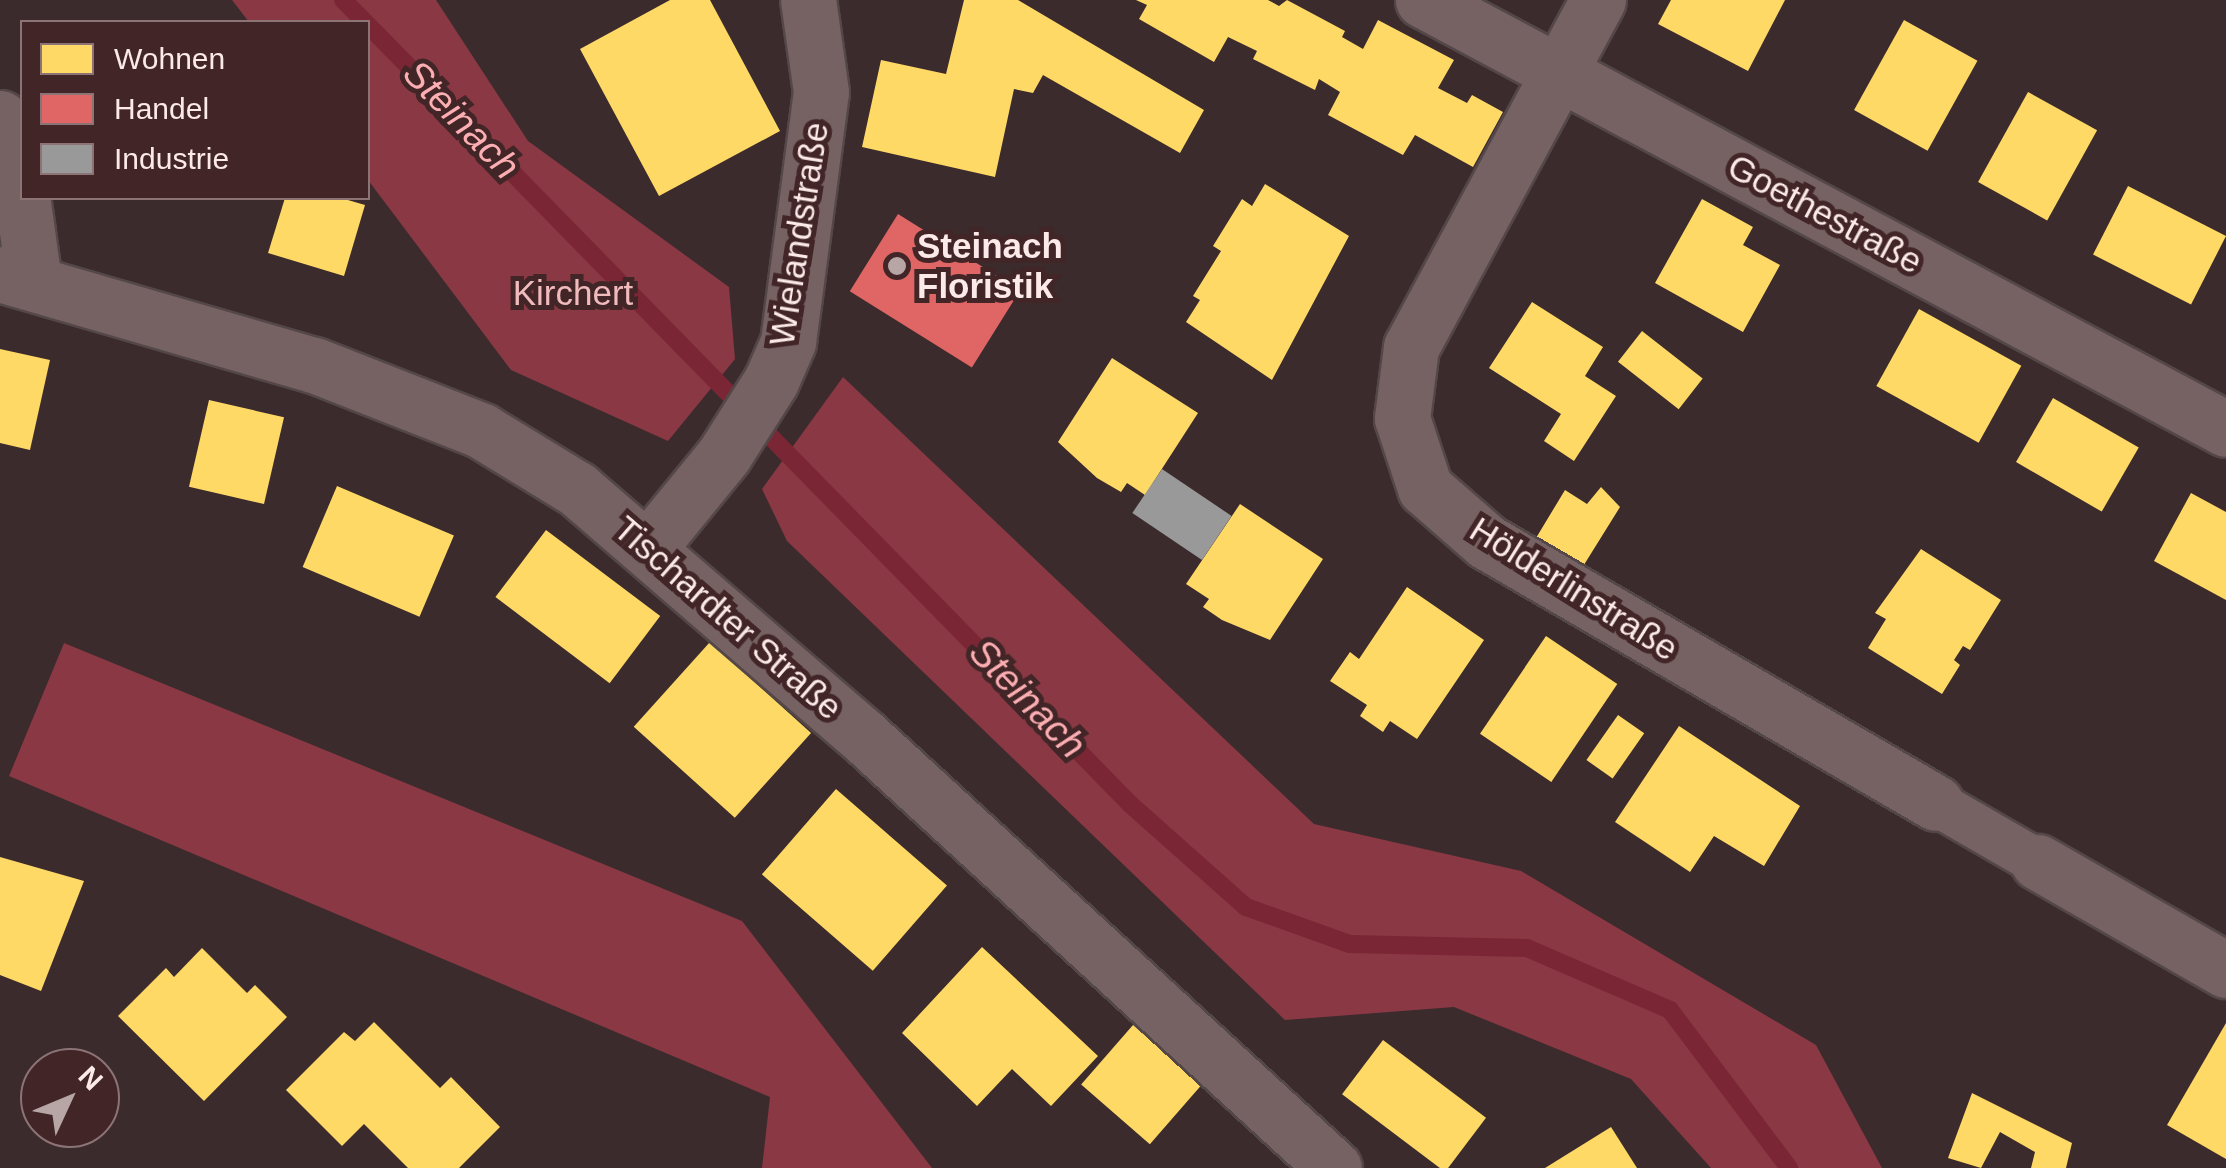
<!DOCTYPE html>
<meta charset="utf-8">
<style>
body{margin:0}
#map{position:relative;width:2226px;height:1168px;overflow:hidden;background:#3b2b2d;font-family:Helvetica,sans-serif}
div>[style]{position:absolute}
.forest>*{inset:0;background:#8a3843}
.homes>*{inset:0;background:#ffd966;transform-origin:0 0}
.shops>*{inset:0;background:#e06666;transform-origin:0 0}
.industry>*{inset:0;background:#999;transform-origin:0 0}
.stream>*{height:18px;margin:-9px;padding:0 9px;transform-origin:9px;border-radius:9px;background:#7b2634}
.roads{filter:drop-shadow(2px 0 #544748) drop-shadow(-2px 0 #544748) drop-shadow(0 2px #544748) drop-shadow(0 -2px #544748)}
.pedestrian>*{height:45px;margin:-22.5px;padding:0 22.5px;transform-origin:22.5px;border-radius:22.5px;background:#766163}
.minor>*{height:55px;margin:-27.5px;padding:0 27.5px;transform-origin:27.5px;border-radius:27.5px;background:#766163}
.tertiary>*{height:55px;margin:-27.5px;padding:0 27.5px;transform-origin:27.5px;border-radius:27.5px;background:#766163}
.dots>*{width:28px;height:28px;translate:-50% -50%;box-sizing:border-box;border:5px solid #412527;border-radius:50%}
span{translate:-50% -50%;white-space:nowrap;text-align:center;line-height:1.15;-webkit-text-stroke:10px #412527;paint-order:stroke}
.street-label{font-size:35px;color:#fce9e9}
.poi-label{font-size:35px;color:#fce9e9;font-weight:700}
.left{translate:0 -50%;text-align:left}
.park-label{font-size:35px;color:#f1bbbe}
.water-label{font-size:38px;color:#fcaeb2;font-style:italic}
.legend{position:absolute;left:20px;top:20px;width:350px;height:180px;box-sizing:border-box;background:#412527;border:2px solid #8c7375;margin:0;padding:12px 18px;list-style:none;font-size:30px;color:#fce9e9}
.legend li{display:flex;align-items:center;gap:20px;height:50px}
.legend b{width:50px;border:2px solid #8c7375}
.north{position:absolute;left:20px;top:1048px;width:100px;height:100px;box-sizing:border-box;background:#412527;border:2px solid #8c7375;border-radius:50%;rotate:46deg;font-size:28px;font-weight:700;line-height:40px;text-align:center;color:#fce9e9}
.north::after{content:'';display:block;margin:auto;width:35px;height:45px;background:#b8a6a7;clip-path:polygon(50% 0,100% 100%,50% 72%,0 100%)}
</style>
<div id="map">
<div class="forest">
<div style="clip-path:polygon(232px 0,436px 0,528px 141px,729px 287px,735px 359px,668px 441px,511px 370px,368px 180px,368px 22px,249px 22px)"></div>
<div style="clip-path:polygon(843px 377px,1314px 824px,1521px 871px,1816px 1045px,1882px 1168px,1711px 1168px,1631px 1079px,1454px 1007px,1285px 1020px,787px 541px,762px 489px)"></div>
<div style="clip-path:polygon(64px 643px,742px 921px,932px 1168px,762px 1168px,770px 1097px,9px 776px)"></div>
</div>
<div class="homes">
<div style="clip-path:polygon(670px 0,710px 0,780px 131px,659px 196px,580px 49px)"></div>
<div style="clip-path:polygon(964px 0,1018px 0,1204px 110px,1180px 153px,1043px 75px,1033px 93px,1014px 89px,995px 177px,862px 147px,881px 60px,946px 74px)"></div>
<div style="clip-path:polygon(1136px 0,1268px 0,1279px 6px,1287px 0,1345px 31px,1342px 37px,1363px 49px,1378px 20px,1454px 60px,1438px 88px,1467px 103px,1472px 95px,1503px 112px,1473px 167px,1415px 135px,1403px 155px,1328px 115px,1340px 92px,1319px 79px,1315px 90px,1253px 59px,1257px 51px,1228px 37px,1214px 62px,1139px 19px,1147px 5px)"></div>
<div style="clip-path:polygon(1671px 0,1785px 0,1748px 71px,1658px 24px)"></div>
<div style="left:1904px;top:20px;width:84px;height:103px;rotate:29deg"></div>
<div style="left:2028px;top:92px;width:79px;height:103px;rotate:29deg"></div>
<div style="clip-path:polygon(1265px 184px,1349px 236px,1272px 380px,1186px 322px,1200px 300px,1193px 296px,1221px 251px,1213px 246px,1242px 199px,1252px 206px)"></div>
<div style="left:2128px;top:186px;width:110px;height:77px;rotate:27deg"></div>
<div style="clip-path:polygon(285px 198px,341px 198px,365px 205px,344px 276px,268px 253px)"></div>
<div style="clip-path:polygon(1702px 199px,1753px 227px,1743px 245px,1780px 265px,1743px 332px,1655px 283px)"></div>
<div style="clip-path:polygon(1532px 302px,1603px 347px,1585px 376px,1616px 396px,1574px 461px,1544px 441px,1561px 414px,1489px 368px)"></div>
<div style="left:1919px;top:309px;width:117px;height:88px;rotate:29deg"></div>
<div style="left:1642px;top:331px;width:77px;height:39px;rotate:38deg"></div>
<div style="clip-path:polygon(0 349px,50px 360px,30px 450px,0 443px)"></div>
<div style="clip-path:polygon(1112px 358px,1198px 413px,1145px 495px,1127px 483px,1121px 492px,1097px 478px,1058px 442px)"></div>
<div style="left:2053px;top:398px;width:99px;height:74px;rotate:30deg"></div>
<div style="left:209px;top:400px;width:77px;height:89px;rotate:13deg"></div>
<div style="left:337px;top:486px;width:127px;height:88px;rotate:23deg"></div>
<div style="clip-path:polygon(1601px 487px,1620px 507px,1582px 568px,1536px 538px,1565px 490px,1587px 504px)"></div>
<div style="clip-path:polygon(2191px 493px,2226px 512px,2226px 600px,2154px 561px)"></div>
<div style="clip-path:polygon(1240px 504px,1323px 559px,1270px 640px,1222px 620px,1203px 607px,1209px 599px,1186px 584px)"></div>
<div style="left:546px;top:530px;width:143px;height:84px;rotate:37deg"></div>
<div style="clip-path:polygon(1921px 549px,2001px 600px,1970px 650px,1963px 646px,1954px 660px,1960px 665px,1942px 694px,1868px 648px,1886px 619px,1875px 613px)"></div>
<div style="clip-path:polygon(1407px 587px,1484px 640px,1417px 739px,1390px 721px,1383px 732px,1360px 716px,1367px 705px,1330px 681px,1350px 652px,1359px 659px)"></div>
<div style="left:1546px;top:636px;width:86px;height:118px;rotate:34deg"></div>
<div style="left:710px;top:642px;width:136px;height:114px;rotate:42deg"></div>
<div style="left:1618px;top:715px;width:32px;height:55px;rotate:35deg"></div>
<div style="clip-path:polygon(1679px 726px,1800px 806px,1764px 866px,1714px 836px,1690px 872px,1615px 822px)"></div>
<div style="left:836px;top:789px;width:147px;height:113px;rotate:41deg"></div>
<div style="clip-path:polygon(0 857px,84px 881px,41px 991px,0 975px)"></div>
<div style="clip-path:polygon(982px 947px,1098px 1056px,1051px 1106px,1012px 1069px,977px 1106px,902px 1033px)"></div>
<div style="clip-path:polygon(202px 948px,247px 993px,255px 985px,287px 1017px,204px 1101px,118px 1016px,166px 968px,174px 977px)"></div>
<div style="clip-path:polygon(374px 1022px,440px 1088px,451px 1077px,500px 1127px,459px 1168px,408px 1168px,364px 1124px,342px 1146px,286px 1090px,344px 1032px,355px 1041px)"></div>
<div style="clip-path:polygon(2226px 1023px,2226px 1159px,2167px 1125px)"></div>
<div style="left:1133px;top:1025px;width:91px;height:79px;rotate:41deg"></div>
<div style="left:1383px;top:1040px;width:129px;height:68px;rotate:37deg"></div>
<div style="clip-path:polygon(1972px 1093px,2072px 1143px,2066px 1168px,2031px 1168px,2035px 1152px,2000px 1132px,1981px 1168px,1948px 1158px)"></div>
<div style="clip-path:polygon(1611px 1127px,1637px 1168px,1545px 1168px)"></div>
</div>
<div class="shops">
<div style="left:898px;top:214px;width:144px;height:91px;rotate:32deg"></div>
</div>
<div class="industry">
<div style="left:1162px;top:469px;width:84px;height:53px;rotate:34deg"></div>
</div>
<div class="stream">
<div style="left:343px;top:0;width:31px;rotate:45deg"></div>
<div style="left:368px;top:25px;width:1090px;rotate:45.63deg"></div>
<div style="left:1130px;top:804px;width:155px;rotate:41.6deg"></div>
<div style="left:1246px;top:907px;width:110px;rotate:19.6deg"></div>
<div style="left:1350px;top:944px;width:177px;rotate:1.3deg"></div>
<div style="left:1527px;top:948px;width:156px;rotate:23.4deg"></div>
<div style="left:1670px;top:1010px;width:198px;rotate:53deg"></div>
</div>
<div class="roads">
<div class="pedestrian">
<div style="left:1936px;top:803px;width:118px;rotate:30deg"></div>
</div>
<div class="minor">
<div style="left:1423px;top:0;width:910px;rotate:28.11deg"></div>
<div style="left:1598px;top:0;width:394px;rotate:118.3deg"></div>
<div style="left:1411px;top:347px;width:72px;rotate:97.2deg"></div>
<div style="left:1402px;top:418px;width:74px;rotate:71.8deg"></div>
<div style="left:1425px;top:488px;width:82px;rotate:41.1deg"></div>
<div style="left:1487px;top:542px;width:519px;rotate:30.17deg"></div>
<div style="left:0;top:118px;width:66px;rotate:72.4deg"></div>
<div style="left:20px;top:181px;width:102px;rotate:82.1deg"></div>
<div style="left:649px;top:547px;width:119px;rotate:-50.8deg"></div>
<div style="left:724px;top:455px;width:88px;rotate:-57.6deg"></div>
<div style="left:771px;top:381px;width:43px;rotate:-66.4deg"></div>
<div style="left:788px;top:342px;width:252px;rotate:-82.5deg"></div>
<div style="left:821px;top:92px;width:93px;rotate:-98deg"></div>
<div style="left:2038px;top:862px;width:217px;rotate:29.9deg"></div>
</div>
<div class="tertiary">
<div style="left:0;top:274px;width:327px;rotate:16.2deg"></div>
<div style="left:314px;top:365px;width:180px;rotate:21.4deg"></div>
<div style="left:482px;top:431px;width:111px;rotate:31.4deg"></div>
<div style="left:577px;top:489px;width:374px;rotate:40.8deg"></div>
<div style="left:860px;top:733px;width:643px;rotate:42.54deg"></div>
</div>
</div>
<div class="dots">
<div style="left:897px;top:266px;background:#b8a6a7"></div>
</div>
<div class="street-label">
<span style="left:1825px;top:214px;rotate:28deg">Goethestraße</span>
<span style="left:799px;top:234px;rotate:-81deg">Wielandstraße</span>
<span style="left:1574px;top:589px;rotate:32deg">Hölderlinstraße</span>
<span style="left:728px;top:618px;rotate:41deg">Tischardter Straße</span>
</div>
<div class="poi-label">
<span class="left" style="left:917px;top:266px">Steinach<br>Floristik</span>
</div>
<div class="park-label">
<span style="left:573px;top:293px">Kirchert</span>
</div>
<div class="water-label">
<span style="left:461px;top:120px;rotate:46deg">Steinach</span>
<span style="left:1027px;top:699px;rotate:46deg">Steinach</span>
</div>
<ul class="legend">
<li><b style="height:28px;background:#ffd966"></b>Wohnen</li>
<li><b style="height:28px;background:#e06666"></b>Handel</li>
<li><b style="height:28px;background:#999"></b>Industrie</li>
</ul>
<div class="north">N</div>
</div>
